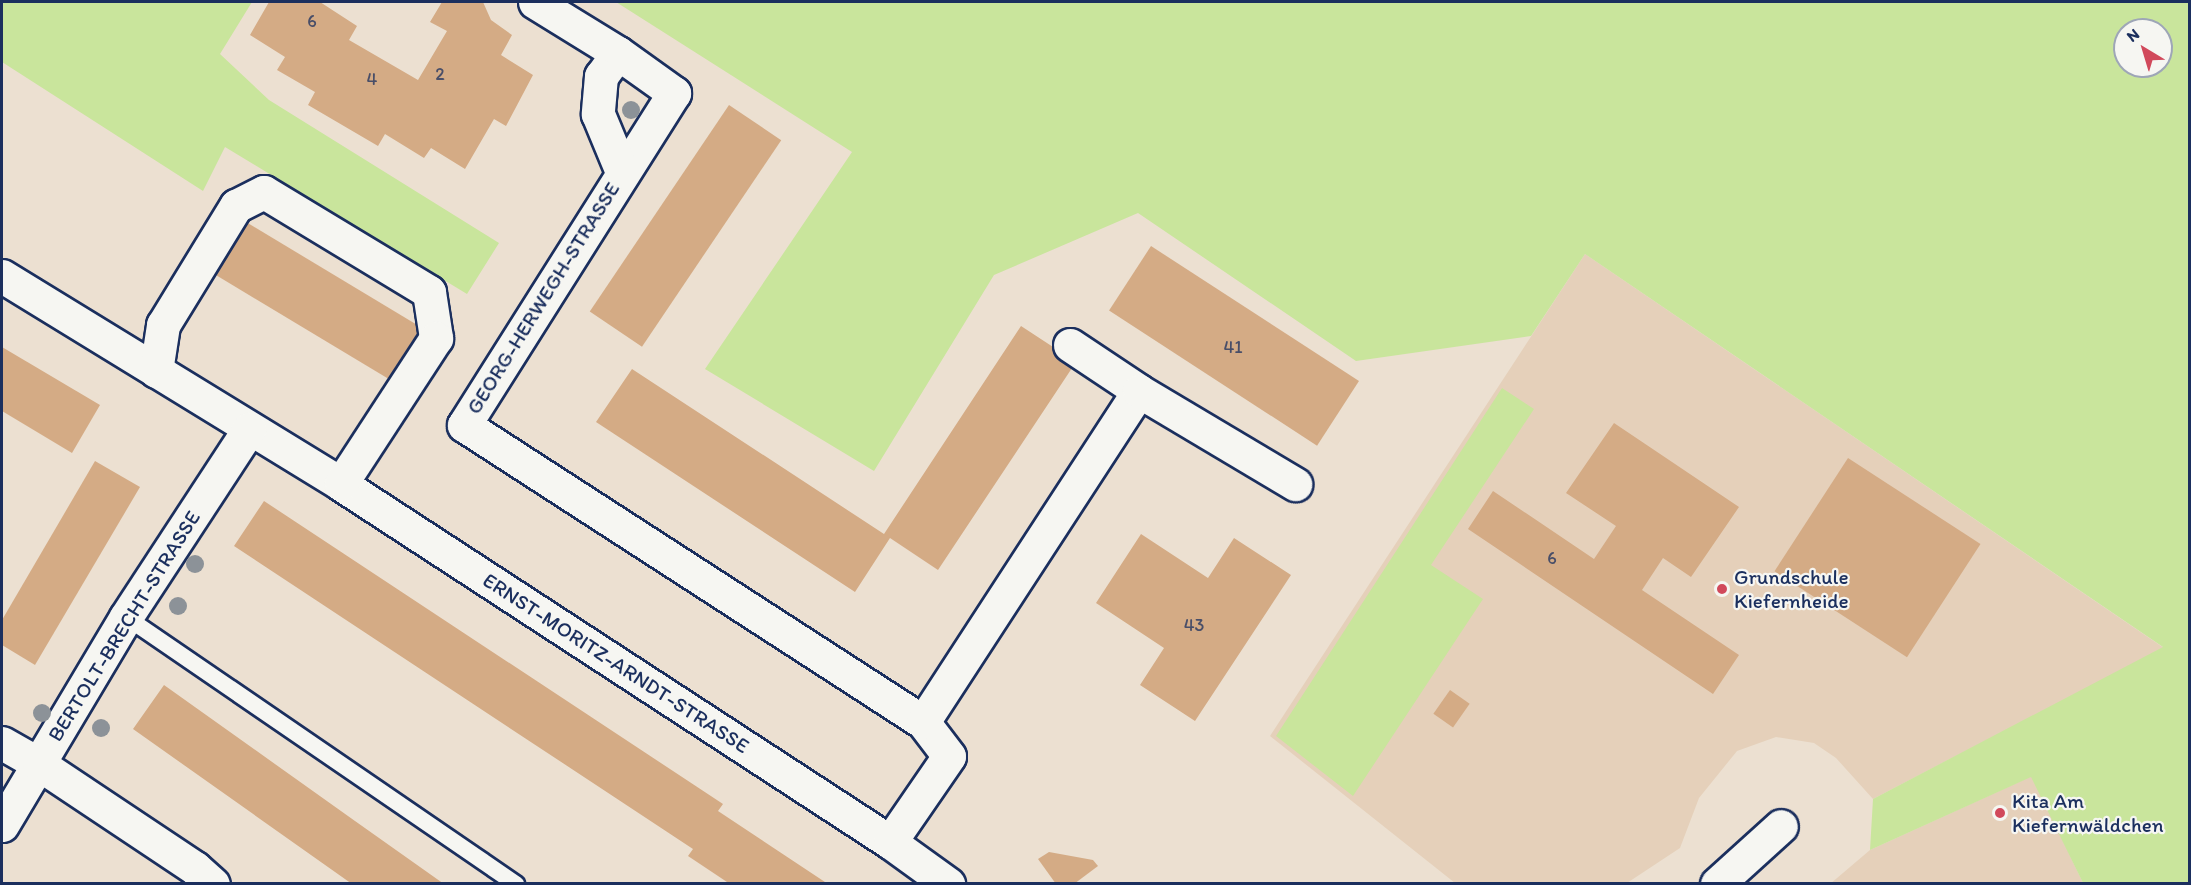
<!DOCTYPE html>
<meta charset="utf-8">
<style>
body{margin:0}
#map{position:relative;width:2191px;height:885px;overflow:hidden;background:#ece0d1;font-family:Itim,sans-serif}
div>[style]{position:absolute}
.built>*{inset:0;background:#e5d0ba}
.green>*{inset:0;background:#c9e59c}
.building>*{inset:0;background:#d4ab85;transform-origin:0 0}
.roads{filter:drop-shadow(2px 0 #1b2f5e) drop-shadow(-2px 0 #1b2f5e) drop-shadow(0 2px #1b2f5e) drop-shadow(0 -2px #1b2f5e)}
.service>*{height:16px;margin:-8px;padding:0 8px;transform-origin:8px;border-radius:8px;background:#f6f6f2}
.minor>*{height:33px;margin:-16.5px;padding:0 16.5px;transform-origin:16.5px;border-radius:16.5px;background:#f6f6f2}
.tertiary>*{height:33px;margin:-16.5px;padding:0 16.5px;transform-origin:16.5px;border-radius:16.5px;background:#f6f6f2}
.trees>*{width:18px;height:18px;margin:-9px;border-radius:50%;background:#8c9298}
.dots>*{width:16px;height:16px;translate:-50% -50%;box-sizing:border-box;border:3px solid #f6f6f2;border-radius:50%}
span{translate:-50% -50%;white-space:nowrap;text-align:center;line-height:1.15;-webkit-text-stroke:4.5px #f6f6f2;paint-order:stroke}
.number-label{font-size:18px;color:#494e68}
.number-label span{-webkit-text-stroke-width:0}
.street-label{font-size:21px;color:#1b2f5e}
.poi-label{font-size:21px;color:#1b2f5e}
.left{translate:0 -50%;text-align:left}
.frame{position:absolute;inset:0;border:3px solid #1b2f5e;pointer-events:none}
.north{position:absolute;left:2113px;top:18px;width:60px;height:60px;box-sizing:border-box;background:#f6f6f2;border:2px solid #9ea6b7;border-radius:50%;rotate:322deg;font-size:16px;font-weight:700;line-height:24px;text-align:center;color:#1b2f5e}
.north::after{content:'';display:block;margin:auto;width:21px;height:27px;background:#d1495b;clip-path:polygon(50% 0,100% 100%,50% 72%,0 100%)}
</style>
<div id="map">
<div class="built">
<div style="clip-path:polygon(1585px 254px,2164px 648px,1873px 799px,1836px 758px,1814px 743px,1776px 737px,1737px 751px,1699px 798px,1680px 848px,1627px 883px,1455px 883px,1270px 736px)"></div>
<div style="clip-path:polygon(2032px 776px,2083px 883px,1830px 884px,1870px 850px)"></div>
</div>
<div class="green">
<div style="clip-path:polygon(2px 2px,252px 2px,220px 54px,269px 100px,499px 243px,467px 294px,225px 147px,203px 191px,2px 62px)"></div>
<div style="clip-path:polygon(evenodd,616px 2px,2189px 2px,2189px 883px,2083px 883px,2031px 777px,1870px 850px,1873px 799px,2163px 647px,1585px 254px,1531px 336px,1356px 361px,1138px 213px,994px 275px,874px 471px,705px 369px,852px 152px,616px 2px,2125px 30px,2161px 30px,2161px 66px,2125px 66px,2125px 30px)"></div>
<div style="clip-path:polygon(1502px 388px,1534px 409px,1431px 565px,1483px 599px,1353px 796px,1276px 736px)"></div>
</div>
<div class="building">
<div style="clip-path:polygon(269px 2px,320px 2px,357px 26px,349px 40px,418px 80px,447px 31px,430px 22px,442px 2px,483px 2px,491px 20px,512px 35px,501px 55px,533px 75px,506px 126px,494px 119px,465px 169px,431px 148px,424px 158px,385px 134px,378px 146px,308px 105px,315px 92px,277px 70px,285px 57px,250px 35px)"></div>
<div style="left:729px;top:105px;width:63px;height:249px;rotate:34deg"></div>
<div style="left:246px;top:222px;width:210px;height:61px;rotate:31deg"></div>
<div style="left:1151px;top:246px;width:248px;height:77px;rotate:33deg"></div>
<div style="clip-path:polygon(1021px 326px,1076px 362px,938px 570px,890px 538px,855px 592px,596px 422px,632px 369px,884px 534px)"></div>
<div style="clip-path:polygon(2px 347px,100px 405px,72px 453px,2px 411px)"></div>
<div style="clip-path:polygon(1614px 423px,1739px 507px,1691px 577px,1663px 558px,1642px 590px,1739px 655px,1713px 694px,1468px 529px,1493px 491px,1594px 559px,1616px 526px,1566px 493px)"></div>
<div style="left:1848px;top:458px;width:158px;height:135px;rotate:33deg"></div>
<div style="clip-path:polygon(95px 461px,140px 487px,35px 665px,2px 645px,2px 620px)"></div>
<div style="clip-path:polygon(264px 501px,723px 804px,718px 811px,828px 884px,730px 884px,688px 856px,693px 849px,234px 546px)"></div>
<div style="clip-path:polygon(1141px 534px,1208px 578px,1234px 538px,1291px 575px,1195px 721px,1140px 685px,1164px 648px,1096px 603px)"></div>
<div style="clip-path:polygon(164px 685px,355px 821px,444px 884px,352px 884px,133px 729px)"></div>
<div style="left:1450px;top:690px;width:24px;height:29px;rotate:35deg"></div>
<div style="clip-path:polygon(1049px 852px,1093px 860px,1098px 866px,1074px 884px,1056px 884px,1038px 859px)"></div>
</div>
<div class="roads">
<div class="service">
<div style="left:126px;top:617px;width:473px;rotate:34.4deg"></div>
</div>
<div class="minor">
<div style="left:535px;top:2px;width:97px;rotate:31.6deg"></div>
<div style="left:618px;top:53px;width:69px;rotate:35.5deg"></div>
<div style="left:674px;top:93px;width:393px;rotate:122.3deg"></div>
<div style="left:464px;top:425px;width:547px;rotate:32.91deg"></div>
<div style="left:618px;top:53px;width:29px;rotate:126deg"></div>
<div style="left:601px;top:76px;width:38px;rotate:95deg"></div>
<div style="left:598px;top:114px;width:63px;rotate:67.5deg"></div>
<div style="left:2px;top:276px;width:398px;rotate:31.5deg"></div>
<div style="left:341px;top:484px;width:655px;rotate:33.11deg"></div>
<div style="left:890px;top:842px;width:72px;rotate:35.9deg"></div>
<div style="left:1070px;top:345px;width:83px;rotate:33.7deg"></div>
<div style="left:156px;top:371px;width:47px;rotate:-81.3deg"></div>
<div style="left:163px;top:325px;width:140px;rotate:-58.5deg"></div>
<div style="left:236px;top:206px;width:31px;rotate:-27deg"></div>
<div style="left:264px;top:192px;width:193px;rotate:31.2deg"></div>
<div style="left:429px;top:292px;width:47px;rotate:81.3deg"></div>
<div style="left:436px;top:338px;width:174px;rotate:123.1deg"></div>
<div style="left:2px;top:825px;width:242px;rotate:-59.2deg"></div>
<div style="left:126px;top:617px;width:225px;rotate:-56.8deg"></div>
<div style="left:890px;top:842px;width:104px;rotate:-55.5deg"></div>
<div style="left:949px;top:756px;width:43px;rotate:-127.4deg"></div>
<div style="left:923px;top:722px;width:395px;rotate:-56.9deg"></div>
<div style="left:1139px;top:391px;width:182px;rotate:30.8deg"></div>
<div style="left:1717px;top:884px;width:86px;rotate:-42.2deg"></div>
</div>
<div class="tertiary">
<div style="left:2px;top:743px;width:43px;rotate:29.6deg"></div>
<div style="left:39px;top:764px;width:187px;rotate:33.7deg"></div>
<div style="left:195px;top:868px;width:24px;rotate:42deg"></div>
</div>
</div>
<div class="trees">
<div style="left:631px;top:110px"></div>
<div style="left:195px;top:564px"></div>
<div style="left:178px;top:606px"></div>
<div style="left:42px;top:713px"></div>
<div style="left:101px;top:728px"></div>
</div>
<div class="dots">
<div style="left:1722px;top:589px;background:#d1495b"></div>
<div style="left:2000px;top:813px;background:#d1495b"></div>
</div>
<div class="number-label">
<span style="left:312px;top:21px">6</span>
<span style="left:440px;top:74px">2</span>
<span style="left:372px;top:79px">4</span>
<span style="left:1233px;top:347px">41</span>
<span style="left:1552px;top:558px">6</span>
<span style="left:1194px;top:625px">43</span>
</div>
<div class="street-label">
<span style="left:543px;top:298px;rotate:-58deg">GEORG-HERWEGH-STRASSE</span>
<span style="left:124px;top:626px;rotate:-58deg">BERTOLT-BRECHT-STRASSE</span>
<span style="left:616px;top:663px;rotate:33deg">ERNST-MORITZ-ARNDT-STRASSE</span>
</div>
<div class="poi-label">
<span class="left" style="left:1734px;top:589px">Grundschule<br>Kiefernheide</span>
<span class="left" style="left:2012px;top:813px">Kita Am<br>Kiefernwäldchen</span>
</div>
<div class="frame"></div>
<div class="north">N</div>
</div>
